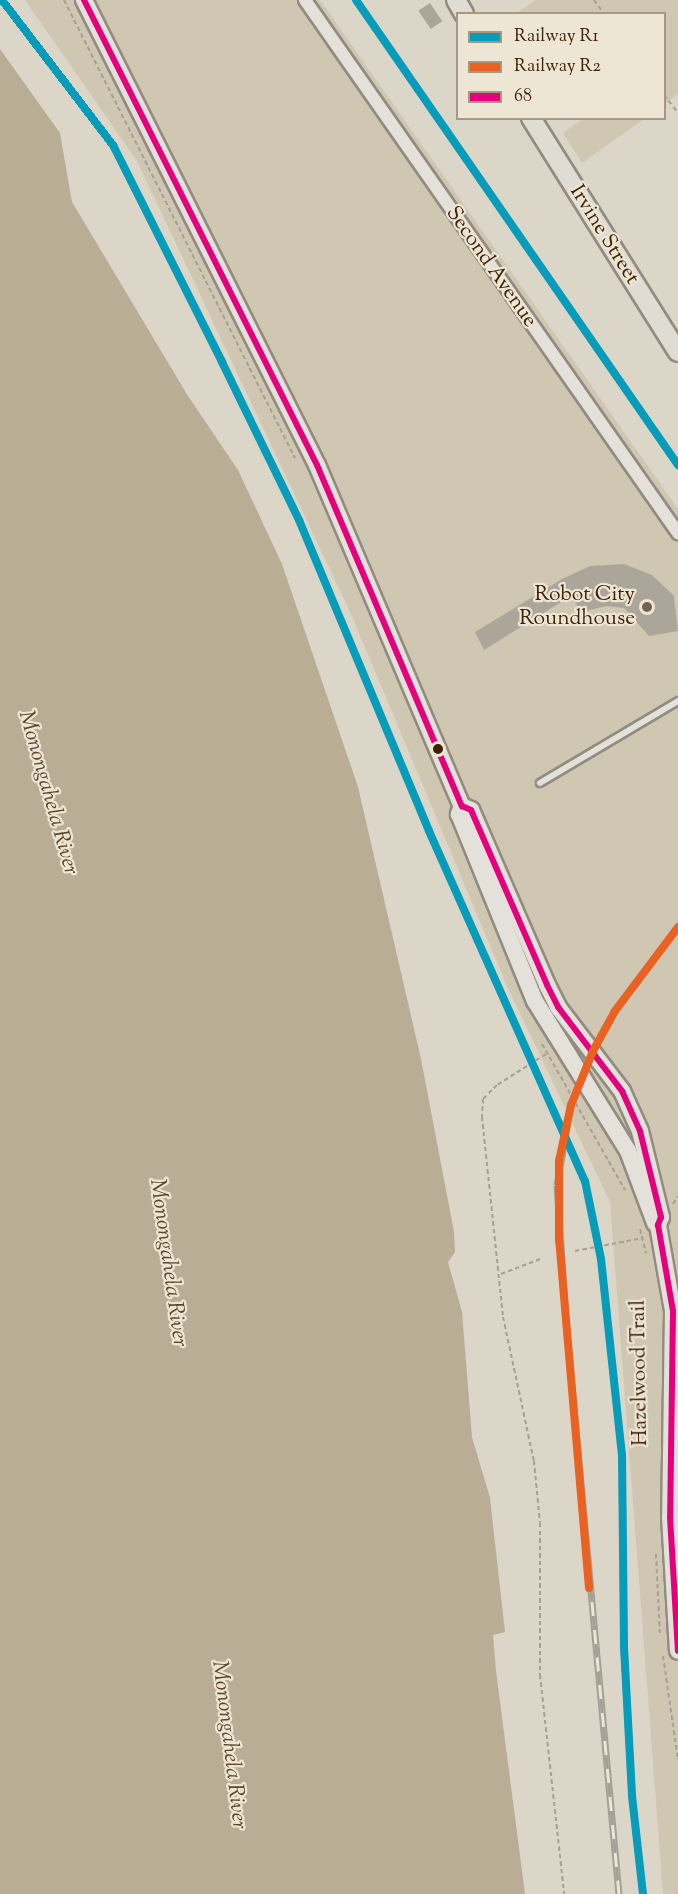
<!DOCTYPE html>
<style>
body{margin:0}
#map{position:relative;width:678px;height:1894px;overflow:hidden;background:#dbd6c7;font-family:"Sorts Mill Goudy",serif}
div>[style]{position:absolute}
.green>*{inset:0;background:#d0c7b2}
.water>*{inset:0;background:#b9ad95}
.building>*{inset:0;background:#aca69a;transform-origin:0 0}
.path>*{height:2px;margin-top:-1px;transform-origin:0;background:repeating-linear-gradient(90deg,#a5a097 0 4.5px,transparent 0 7.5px)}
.roads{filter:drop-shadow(2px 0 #928c80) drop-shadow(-2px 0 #928c80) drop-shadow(0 2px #928c80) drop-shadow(0 -2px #928c80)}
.lane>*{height:6px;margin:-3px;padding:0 3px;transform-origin:3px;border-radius:3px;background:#e4e1da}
.street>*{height:12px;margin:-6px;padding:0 6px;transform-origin:6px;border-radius:6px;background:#e4e1da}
.secondary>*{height:16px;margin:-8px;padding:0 8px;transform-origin:8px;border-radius:8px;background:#e4e1da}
.primary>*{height:18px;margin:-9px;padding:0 9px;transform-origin:9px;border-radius:9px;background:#dfdcd3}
.rail>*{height:7px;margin-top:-3.5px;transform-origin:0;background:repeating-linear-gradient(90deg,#ede6d5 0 14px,#a5a097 0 28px);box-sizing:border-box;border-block:2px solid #a5a097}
.bus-1>*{height:6px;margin:-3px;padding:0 3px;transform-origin:3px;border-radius:3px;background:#e5007d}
.rail-1>*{height:8px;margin:-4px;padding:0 4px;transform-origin:4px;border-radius:4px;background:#069cba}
.rail-2>*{height:8px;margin:-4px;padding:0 4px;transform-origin:4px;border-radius:4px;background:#e96221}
.dots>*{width:16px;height:16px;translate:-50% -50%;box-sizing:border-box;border:3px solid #ede6d5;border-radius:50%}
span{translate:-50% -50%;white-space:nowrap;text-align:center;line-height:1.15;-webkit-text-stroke:4.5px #ede6d5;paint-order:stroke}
.street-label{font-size:21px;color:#3f2206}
.poi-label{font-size:21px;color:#3f2206}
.right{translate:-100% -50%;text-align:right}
.water-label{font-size:22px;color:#5f462b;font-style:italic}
.legend{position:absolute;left:456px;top:12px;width:210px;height:108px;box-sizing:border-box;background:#ede6d5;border:2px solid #a79882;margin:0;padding:8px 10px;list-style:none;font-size:18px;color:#3f2206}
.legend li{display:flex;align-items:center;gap:12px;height:30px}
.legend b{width:30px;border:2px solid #a79882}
</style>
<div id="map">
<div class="green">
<div style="clip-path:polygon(25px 0,320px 0,678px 509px,678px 1894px,663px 1894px,610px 1202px,507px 986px,351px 614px,137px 161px)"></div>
<div style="clip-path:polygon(535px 0,678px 0,678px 94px,665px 104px,664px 14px,517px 13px)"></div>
<div style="clip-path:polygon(583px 119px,583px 118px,644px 119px,582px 163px,563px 133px)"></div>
</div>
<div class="water">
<div style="clip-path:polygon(0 49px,60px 133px,72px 202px,188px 396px,238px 470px,282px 564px,358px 787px,421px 1059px,454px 1232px,455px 1252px,448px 1262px,462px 1312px,472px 1437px,490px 1498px,505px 1632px,493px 1635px,496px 1671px,525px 1894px,0 1894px)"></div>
</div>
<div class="building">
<div style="left:430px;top:3px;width:22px;height:14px;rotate:56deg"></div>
<div style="clip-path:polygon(624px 564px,652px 575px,674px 596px,678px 631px,649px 636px,624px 608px,607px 606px,581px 612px,571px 596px,484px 650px,475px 632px,562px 579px,590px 566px)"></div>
</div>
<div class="path">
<div style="left:64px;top:0;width:513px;rotate:63.24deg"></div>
<div style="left:594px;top:0;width:17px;rotate:54deg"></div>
<div style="left:664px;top:95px;width:23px;rotate:52deg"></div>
<div style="left:542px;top:1044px;width:168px;rotate:60.4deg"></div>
<div style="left:546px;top:1054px;width:58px;rotate:147.7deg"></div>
<div style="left:497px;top:1085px;width:20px;rotate:135deg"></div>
<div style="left:483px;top:1099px;width:18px;rotate:93deg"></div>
<div style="left:482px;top:1117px;width:201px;rotate:84deg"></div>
<div style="left:503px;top:1317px;width:147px;rotate:77.9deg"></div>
<div style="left:534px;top:1461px;width:62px;rotate:84.5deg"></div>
<div style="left:540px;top:1523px;width:152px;rotate:90deg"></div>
<div style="left:540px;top:1675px;width:220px;rotate:83.7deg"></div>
<div style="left:673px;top:1204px;width:9px;rotate:-58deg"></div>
<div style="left:640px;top:1229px;width:25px;rotate:76deg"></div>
<div style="left:575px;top:1251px;width:69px;rotate:-10.8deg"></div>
<div style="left:501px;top:1274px;width:42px;rotate:-21deg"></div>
<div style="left:656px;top:1554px;width:81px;rotate:87.2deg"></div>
<div style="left:663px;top:1656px;width:105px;rotate:81.8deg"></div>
<div style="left:676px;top:1894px;width:1px;rotate:-45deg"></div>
</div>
<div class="roads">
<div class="lane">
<div style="left:540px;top:783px;width:161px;rotate:-30.7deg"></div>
</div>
<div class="street">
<div style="left:305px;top:0;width:651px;rotate:55.02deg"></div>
</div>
<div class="secondary">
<div style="left:84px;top:0;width:520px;rotate:63.39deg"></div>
<div style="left:317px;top:465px;width:371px;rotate:67deg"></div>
<div style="left:462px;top:806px;width:10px;rotate:24deg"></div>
<div style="left:471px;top:810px;width:191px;rotate:66.5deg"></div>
<div style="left:547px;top:985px;width:25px;rotate:63deg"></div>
<div style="left:558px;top:1007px;width:106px;rotate:52.7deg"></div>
<div style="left:622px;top:1091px;width:44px;rotate:65.8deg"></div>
<div style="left:640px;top:1131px;width:89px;rotate:76.3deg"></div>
<div style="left:661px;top:1217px;width:9px;rotate:111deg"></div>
<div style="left:658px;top:1225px;width:87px;rotate:80.1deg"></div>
<div style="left:673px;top:1311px;width:206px;rotate:90.8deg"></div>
<div style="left:670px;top:1517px;width:134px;rotate:86.6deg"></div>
<div style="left:462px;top:806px;width:9px;rotate:111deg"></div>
<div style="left:459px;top:814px;width:202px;rotate:67.9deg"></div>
<div style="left:535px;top:1001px;width:176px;rotate:58.2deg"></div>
<div style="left:628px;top:1151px;width:77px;rotate:69.4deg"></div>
</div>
<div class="primary">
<div style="left:456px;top:0;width:16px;rotate:60deg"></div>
<div style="left:531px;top:118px;width:276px;rotate:57.9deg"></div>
</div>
</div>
<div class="rail">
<div style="left:2px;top:0;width:183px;rotate:52.6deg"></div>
<div style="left:113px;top:145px;width:243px;rotate:63.3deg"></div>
<div style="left:222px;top:362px;width:176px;rotate:64deg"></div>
<div style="left:299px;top:520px;width:337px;rotate:67.3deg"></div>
<div style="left:429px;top:831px;width:383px;rotate:66deg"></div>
<div style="left:585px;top:1181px;width:80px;rotate:78.4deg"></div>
<div style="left:601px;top:1259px;width:197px;rotate:83.9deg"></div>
<div style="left:622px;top:1455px;width:192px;rotate:89.4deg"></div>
<div style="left:624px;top:1647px;width:149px;rotate:86.9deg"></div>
<div style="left:632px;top:1796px;width:99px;rotate:83.6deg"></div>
<div style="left:356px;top:0;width:566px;rotate:55.3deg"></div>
<div style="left:619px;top:1894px;width:576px;rotate:-95.28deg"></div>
<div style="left:566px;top:1320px;width:135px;rotate:-93.8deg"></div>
<div style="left:557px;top:1185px;width:81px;rotate:-80.1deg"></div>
<div style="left:571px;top:1105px;width:58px;rotate:-67.8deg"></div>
<div style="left:593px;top:1051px;width:46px;rotate:-61.2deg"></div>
<div style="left:615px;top:1011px;width:105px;rotate:-53.1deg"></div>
</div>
<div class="bus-1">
<div style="left:84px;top:0;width:520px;rotate:63.39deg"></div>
<div style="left:317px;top:465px;width:371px;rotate:67deg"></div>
<div style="left:462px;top:806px;width:10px;rotate:24deg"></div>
<div style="left:471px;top:810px;width:191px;rotate:66.5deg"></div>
<div style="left:547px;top:985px;width:25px;rotate:63deg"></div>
<div style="left:558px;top:1007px;width:106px;rotate:52.7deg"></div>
<div style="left:622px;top:1091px;width:44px;rotate:65.8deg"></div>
<div style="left:640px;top:1131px;width:89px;rotate:76.3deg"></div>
<div style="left:661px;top:1217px;width:9px;rotate:111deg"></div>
<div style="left:658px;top:1225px;width:87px;rotate:80.1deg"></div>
<div style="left:673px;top:1311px;width:206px;rotate:90.8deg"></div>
<div style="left:670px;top:1517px;width:134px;rotate:86.6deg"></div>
</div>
<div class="rail-1">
<div style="left:2px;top:0;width:183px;rotate:52.6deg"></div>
<div style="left:113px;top:145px;width:243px;rotate:63.3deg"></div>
<div style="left:222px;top:362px;width:176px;rotate:64deg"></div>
<div style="left:299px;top:520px;width:337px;rotate:67.3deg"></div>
<div style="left:429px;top:831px;width:383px;rotate:66deg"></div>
<div style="left:585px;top:1181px;width:80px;rotate:78.4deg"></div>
<div style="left:601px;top:1259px;width:197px;rotate:83.9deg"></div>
<div style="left:622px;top:1455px;width:192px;rotate:89.4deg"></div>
<div style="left:624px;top:1647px;width:149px;rotate:86.9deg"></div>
<div style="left:632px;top:1796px;width:99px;rotate:83.6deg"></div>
<div style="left:356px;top:0;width:566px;rotate:55.3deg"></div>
</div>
<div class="rail-2">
<div style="left:589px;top:1588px;width:348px;rotate:-94.9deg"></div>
<div style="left:559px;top:1241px;width:80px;rotate:-90deg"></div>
<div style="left:559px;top:1161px;width:57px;rotate:-77.9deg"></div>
<div style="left:571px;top:1105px;width:58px;rotate:-67.8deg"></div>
<div style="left:593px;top:1051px;width:46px;rotate:-61.2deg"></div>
<div style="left:615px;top:1011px;width:105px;rotate:-53.1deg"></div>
</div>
<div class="dots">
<div style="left:647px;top:607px;background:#76614a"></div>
<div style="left:438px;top:749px;background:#3f2206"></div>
</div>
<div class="street-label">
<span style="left:604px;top:235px;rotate:58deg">Irvine Street</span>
<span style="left:491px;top:267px;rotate:55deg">Second Avenue</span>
<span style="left:640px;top:1373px;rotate:-91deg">Hazelwood Trail</span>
</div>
<div class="poi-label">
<span class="right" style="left:635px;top:607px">Robot City<br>Roundhouse</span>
</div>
<div class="water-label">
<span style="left:47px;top:793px;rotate:74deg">Monongahela River</span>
<span style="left:167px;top:1263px;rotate:82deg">Monongahela River</span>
<span style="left:228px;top:1745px;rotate:83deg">Monongahela River</span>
</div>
<ul class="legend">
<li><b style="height:8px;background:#069cba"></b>Railway R1</li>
<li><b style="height:8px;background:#e96221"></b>Railway R2</li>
<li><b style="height:8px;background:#e5007d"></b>68</li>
</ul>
</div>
